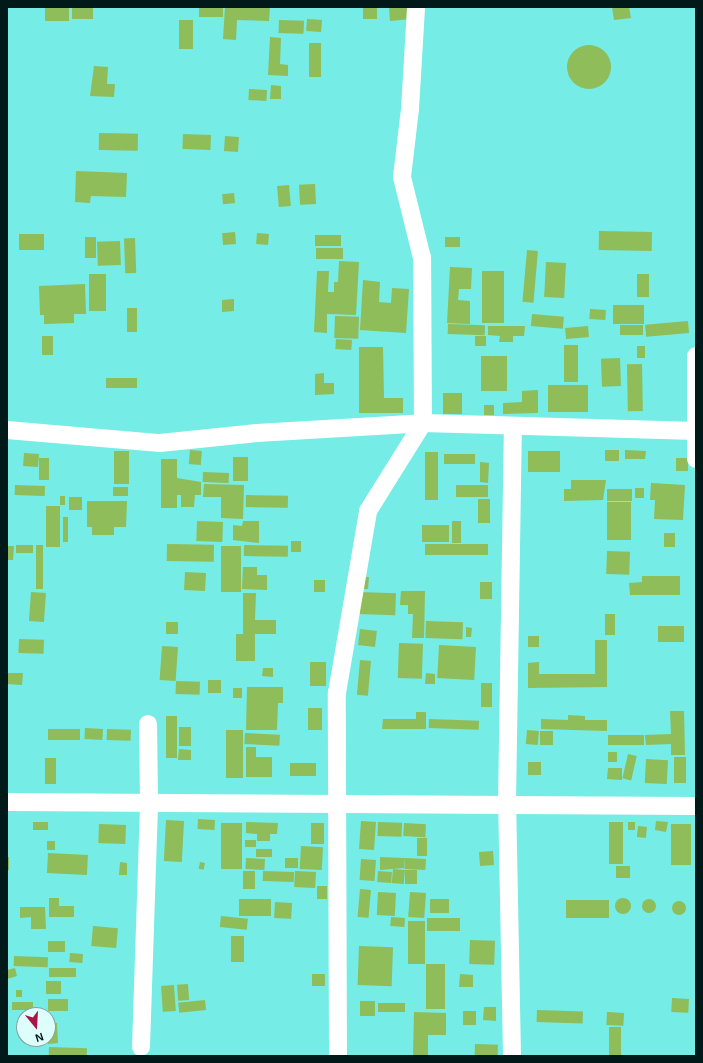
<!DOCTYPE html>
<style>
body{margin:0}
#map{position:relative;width:703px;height:1063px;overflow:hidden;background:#75ece5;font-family:Arial,sans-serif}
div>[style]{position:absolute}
.building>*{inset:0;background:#8ebd59;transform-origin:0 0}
.round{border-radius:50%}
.minor>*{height:18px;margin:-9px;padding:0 9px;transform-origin:9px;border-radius:9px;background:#fff}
span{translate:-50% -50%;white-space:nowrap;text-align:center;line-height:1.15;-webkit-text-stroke:3px #defefb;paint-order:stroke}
.frame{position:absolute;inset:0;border:8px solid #011918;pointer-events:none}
.north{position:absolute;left:16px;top:1007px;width:40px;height:40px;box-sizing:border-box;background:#defefb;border:1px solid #86a2a0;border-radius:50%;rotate:162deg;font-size:11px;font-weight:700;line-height:16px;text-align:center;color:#011918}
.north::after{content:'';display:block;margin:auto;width:14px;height:18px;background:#a91445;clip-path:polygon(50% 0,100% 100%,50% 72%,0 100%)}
</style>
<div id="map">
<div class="building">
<div style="left:45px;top:7px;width:24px;height:14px"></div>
<div style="left:199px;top:7px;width:24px;height:10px"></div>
<div style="clip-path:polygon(225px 7px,270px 7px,269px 21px,237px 20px,236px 40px,223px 39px)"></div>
<div style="left:363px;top:7px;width:14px;height:12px"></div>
<div style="clip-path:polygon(389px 7px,410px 7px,411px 19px,390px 21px)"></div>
<div style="clip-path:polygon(612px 7px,629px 7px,631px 18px,614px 20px)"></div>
<div style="left:93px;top:8px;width:11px;height:21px;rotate:90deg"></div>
<div style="left:307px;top:19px;width:15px;height:12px;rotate:4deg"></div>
<div style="left:179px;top:20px;width:14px;height:29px"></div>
<div style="left:279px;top:20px;width:25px;height:13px;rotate:2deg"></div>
<div style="clip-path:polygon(270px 37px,281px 38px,280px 64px,288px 65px,288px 76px,268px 75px)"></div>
<div style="left:309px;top:43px;width:12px;height:34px"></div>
<div class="round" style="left:567px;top:45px;width:44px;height:44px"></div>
<div style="clip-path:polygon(94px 66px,108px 67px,107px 84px,115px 84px,114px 97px,90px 96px)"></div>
<div style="clip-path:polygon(271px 85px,281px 86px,281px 99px,270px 99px)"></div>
<div style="left:249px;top:89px;width:18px;height:11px;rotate:3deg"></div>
<div style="left:99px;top:133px;width:39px;height:17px;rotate:1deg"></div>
<div style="left:183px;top:134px;width:28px;height:15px;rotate:2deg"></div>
<div style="left:225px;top:136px;width:14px;height:15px;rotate:4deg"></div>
<div style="clip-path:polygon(76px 171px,127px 173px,126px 197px,91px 196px,90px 203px,75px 202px)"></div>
<div style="left:315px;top:184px;width:20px;height:16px;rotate:87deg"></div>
<div style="left:289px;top:185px;width:21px;height:12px;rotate:85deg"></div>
<div style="left:234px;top:193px;width:10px;height:12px;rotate:84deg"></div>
<div style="left:599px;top:231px;width:53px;height:19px;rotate:1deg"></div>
<div style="left:235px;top:232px;width:12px;height:13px;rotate:85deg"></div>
<div style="left:257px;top:233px;width:12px;height:11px;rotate:5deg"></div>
<div style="left:19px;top:234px;width:25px;height:16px"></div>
<div style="left:315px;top:235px;width:26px;height:11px"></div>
<div style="left:85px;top:237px;width:11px;height:21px"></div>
<div style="left:445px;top:237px;width:15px;height:10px"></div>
<div style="left:135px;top:238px;width:35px;height:11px;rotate:88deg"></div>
<div style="left:120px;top:241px;width:24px;height:23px;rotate:88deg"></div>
<div style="left:316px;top:248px;width:27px;height:11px"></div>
<div style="left:527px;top:250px;width:11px;height:52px;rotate:5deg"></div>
<div style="clip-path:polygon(339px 261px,359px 262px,356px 315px,327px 314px,327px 333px,314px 332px,317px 271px,329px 271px,328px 292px,334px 292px,334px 282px,338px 282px)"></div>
<div style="left:546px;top:262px;width:20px;height:35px;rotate:3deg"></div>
<div style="clip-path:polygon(450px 267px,472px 268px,471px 289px,459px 289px,458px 300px,470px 301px,470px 324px,447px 323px)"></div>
<div style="left:482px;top:271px;width:22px;height:52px"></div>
<div style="left:106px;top:274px;width:37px;height:17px;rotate:90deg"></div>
<div style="left:637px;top:274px;width:12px;height:23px"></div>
<div style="clip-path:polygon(363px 280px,380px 282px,379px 302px,391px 303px,392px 288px,409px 289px,406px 333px,360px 330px)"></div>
<div style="clip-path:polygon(85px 284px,86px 314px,74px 314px,74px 323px,44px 324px,44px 315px,40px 315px,39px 286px)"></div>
<div style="clip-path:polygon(234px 299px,234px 311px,222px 312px,222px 300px)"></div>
<div style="left:613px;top:305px;width:31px;height:19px"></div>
<div style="left:127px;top:308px;width:10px;height:24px"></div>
<div style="left:590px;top:309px;width:16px;height:10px;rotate:4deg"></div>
<div style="left:532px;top:314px;width:32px;height:12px;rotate:5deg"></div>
<div style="left:335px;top:316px;width:24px;height:22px;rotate:2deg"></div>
<div style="left:688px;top:321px;width:12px;height:43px;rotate:85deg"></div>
<div style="left:448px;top:324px;width:37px;height:10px;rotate:2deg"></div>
<div style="left:643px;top:325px;width:10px;height:23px;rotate:90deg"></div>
<div style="clip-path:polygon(488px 326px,525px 326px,524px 336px,513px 336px,513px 342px,499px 342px,500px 336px,488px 335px)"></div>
<div style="left:588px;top:326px;width:11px;height:23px;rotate:85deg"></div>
<div style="left:42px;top:336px;width:11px;height:19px"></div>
<div style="left:475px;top:336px;width:11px;height:10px"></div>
<div style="left:336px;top:339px;width:16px;height:10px;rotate:4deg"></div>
<div style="left:564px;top:345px;width:14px;height:37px"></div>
<div style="left:645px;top:346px;width:12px;height:8px;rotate:90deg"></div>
<div style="clip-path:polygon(359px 347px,383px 347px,384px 398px,403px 398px,403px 413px,359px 413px)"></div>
<div style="left:481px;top:356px;width:26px;height:35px"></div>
<div style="left:620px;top:358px;width:28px;height:19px;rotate:88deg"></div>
<div style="left:642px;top:364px;width:47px;height:15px;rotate:89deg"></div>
<div style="clip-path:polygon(324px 373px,324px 383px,334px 383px,334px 394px,315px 395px,315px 374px)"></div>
<div style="left:106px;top:378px;width:31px;height:10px"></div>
<div style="left:588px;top:385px;width:27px;height:40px;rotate:90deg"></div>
<div style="clip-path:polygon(538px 390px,538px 413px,503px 414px,503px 403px,522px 402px,522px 391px)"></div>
<div style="left:443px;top:393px;width:19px;height:21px"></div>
<div style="left:484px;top:405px;width:10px;height:10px"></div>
<div style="left:190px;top:450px;width:12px;height:14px;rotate:5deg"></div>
<div style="left:605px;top:450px;width:14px;height:11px"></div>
<div style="clip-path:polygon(625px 450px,646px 451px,645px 459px,625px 459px)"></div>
<div style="left:114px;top:451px;width:15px;height:33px"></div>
<div style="left:560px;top:451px;width:21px;height:32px;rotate:90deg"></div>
<div style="left:425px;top:452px;width:13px;height:48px"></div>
<div style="left:24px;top:453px;width:15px;height:13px;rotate:4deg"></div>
<div style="left:444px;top:454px;width:31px;height:10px"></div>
<div style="left:233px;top:457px;width:15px;height:24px"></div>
<div style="left:49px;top:458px;width:22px;height:10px;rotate:90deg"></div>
<div style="left:676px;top:458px;width:12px;height:13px"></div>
<div style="clip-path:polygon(161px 459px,177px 459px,177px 486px,177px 478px,201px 482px,201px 495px,195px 495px,194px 507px,181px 507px,181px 495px,177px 495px,177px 508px,161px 508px)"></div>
<div style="clip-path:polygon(480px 462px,489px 463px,488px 483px,480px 482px)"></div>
<div style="left:203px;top:472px;width:26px;height:10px;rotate:2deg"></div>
<div style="clip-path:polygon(571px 480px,606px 480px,603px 500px,564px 501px,564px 489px,571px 489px)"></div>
<div style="clip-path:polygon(651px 483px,685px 485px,683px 520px,654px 519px,655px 500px,650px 500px)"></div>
<div style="clip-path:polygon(204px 484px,244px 485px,243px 519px,221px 518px,221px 497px,203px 497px)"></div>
<div style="left:15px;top:485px;width:30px;height:10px;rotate:2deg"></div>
<div style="left:488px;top:485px;width:12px;height:32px;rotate:90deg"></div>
<div style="left:113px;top:487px;width:15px;height:9px"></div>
<div style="left:635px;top:488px;width:9px;height:10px"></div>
<div style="left:607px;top:489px;width:25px;height:12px"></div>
<div style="left:246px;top:495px;width:42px;height:12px;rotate:1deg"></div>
<div style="left:60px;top:496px;width:5px;height:9px"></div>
<div style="left:69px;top:497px;width:13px;height:13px"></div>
<div style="left:478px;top:499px;width:12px;height:24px"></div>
<div style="clip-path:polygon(87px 501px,127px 501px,126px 527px,114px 527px,114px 535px,92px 535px,92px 527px,87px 527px)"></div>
<div style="left:607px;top:502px;width:24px;height:38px"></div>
<div style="left:46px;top:506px;width:14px;height:41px"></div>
<div style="left:63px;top:517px;width:5px;height:25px"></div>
<div style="left:197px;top:521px;width:26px;height:20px;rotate:2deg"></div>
<div style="clip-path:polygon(243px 521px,259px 521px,259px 543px,233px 540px,233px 525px,242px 526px)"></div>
<div style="left:452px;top:521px;width:9px;height:22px"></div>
<div style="left:422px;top:525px;width:27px;height:17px"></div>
<div style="left:664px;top:533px;width:11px;height:14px"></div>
<div style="left:291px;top:541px;width:10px;height:11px"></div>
<div style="left:167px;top:544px;width:47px;height:17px;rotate:1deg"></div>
<div style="left:488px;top:544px;width:11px;height:63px;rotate:90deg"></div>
<div style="left:16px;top:545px;width:17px;height:8px"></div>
<div style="left:36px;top:545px;width:7px;height:44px"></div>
<div style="left:244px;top:545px;width:44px;height:11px;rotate:1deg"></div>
<div style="clip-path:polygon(7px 546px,14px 546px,13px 560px,7px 560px)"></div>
<div style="left:221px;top:546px;width:20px;height:46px"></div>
<div style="left:607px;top:551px;width:23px;height:23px;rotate:2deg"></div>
<div style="clip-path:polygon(243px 567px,257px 567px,257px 575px,267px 575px,267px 590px,242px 589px)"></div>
<div style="left:185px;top:572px;width:21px;height:18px;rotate:3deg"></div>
<div style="clip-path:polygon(642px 576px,680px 576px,680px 595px,630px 595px,629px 583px,642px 582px)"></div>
<div style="clip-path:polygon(357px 577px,369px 577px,368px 589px,356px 589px)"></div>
<div style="left:314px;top:580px;width:11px;height:12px"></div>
<div style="left:480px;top:582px;width:12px;height:17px"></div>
<div style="clip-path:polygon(401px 591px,425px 591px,424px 638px,412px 638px,413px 614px,408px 614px,408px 605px,400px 605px)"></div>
<div style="left:31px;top:592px;width:15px;height:29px;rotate:4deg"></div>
<div style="left:359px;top:592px;width:37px;height:22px;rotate:2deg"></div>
<div style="clip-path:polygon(243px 593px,256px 593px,255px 620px,276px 620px,276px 634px,255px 634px,255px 661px,236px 661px,236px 634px,243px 634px)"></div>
<div style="left:605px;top:614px;width:10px;height:21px"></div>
<div style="left:426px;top:621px;width:37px;height:17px;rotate:2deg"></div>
<div style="left:166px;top:622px;width:12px;height:12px"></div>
<div style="left:658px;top:626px;width:26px;height:16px"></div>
<div style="clip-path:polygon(466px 627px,472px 628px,471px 637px,466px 637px)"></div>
<div style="left:360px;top:629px;width:17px;height:16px;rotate:7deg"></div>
<div style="left:539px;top:636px;width:11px;height:11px;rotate:90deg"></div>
<div style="left:19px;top:639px;width:25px;height:14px;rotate:2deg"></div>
<div style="clip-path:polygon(595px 640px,607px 640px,607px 687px,528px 688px,528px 663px,539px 662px,539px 674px,595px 674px)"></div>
<div style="left:399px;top:643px;width:24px;height:35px;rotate:2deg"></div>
<div style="left:439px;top:645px;width:37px;height:33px;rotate:3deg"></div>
<div style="left:162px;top:646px;width:16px;height:34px;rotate:4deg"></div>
<div style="left:360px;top:660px;width:11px;height:35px;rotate:5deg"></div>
<div style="left:310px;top:662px;width:16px;height:24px"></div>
<div style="clip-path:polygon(263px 668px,273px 668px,273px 677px,262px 676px)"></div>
<div style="clip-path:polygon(7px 673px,23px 673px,22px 685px,7px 684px)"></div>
<div style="clip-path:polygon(426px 673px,435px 674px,435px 684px,425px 684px)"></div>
<div style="left:221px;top:680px;width:13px;height:13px;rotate:90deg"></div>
<div style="left:176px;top:681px;width:24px;height:13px;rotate:2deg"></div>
<div style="left:481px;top:683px;width:11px;height:24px"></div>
<div style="clip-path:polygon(247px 687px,283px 687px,283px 703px,278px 703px,277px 730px,246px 730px)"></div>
<div style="left:233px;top:688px;width:9px;height:10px"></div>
<div style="left:308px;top:708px;width:14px;height:22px"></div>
<div style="clip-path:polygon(670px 711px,684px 711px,685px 755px,671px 755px,671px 744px,646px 745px,645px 735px,671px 734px)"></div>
<div style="clip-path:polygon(416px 712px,426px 712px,426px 729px,382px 729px,383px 719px,416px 719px)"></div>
<div style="clip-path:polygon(568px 715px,585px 716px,585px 720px,607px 720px,607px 731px,541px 729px,541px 719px,568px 720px)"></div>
<div style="left:166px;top:716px;width:11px;height:42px"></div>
<div style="left:429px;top:719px;width:50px;height:9px;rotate:2deg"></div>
<div style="left:179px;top:727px;width:12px;height:19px"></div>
<div style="left:85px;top:728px;width:18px;height:11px;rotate:3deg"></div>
<div style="left:80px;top:729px;width:11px;height:32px;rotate:90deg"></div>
<div style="left:107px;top:729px;width:24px;height:11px;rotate:2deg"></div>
<div style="left:226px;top:730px;width:17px;height:48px"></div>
<div style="left:527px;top:730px;width:12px;height:14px;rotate:5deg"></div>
<div style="left:540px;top:731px;width:13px;height:14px"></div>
<div style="left:245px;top:733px;width:35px;height:11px;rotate:3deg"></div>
<div style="left:608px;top:735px;width:36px;height:10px"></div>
<div style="clip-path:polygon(246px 747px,256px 747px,256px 757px,272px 757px,272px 777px,246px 777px)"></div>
<div style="clip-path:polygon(179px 749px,191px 750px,191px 760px,178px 760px)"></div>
<div style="left:608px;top:752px;width:9px;height:10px"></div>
<div style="left:628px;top:754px;width:9px;height:25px;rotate:13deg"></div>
<div style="left:674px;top:757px;width:12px;height:26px"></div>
<div style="left:45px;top:758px;width:11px;height:26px"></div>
<div style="left:646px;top:759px;width:22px;height:24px;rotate:3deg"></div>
<div style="left:528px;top:762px;width:13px;height:13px"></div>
<div style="left:290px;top:763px;width:26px;height:13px"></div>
<div style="clip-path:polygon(608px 768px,622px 768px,622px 780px,607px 779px)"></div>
<div style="left:198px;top:819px;width:17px;height:10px;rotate:3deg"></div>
<div style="left:166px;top:820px;width:18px;height:41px;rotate:3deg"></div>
<div style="left:361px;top:821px;width:15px;height:28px;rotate:4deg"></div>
<div style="clip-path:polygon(656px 821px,668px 822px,666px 832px,655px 830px)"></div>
<div style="left:33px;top:822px;width:15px;height:8px"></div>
<div style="clip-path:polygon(246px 822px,278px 823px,277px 834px,270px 834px,270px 841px,257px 841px,257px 834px,246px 833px)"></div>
<div style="left:378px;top:822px;width:24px;height:14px;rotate:2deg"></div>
<div style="left:609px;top:822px;width:14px;height:42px"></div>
<div style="left:628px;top:822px;width:7px;height:8px"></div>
<div style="left:221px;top:823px;width:21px;height:46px"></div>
<div style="left:311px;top:823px;width:13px;height:21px"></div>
<div style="left:404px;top:823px;width:22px;height:13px;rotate:3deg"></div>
<div style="left:99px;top:824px;width:27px;height:19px;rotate:2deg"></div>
<div style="left:671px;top:824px;width:20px;height:41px"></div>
<div style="left:638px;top:826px;width:9px;height:11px;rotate:6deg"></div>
<div style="left:417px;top:838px;width:10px;height:18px"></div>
<div style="left:245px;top:840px;width:11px;height:7px"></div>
<div style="left:47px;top:841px;width:8px;height:9px"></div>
<div style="left:301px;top:846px;width:22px;height:23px;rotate:3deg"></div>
<div style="left:256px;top:849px;width:16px;height:8px"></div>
<div style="left:493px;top:851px;width:14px;height:14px;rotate:86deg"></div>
<div style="left:48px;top:853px;width:40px;height:20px;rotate:3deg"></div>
<div style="left:7px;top:857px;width:2px;height:13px"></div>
<div style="clip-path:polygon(380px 857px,405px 858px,404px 868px,380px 870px)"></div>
<div style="left:246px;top:858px;width:19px;height:11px;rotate:3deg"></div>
<div style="left:285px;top:858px;width:13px;height:10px"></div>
<div style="left:405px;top:858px;width:21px;height:11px;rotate:3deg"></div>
<div style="left:361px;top:859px;width:15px;height:21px;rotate:4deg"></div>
<div style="clip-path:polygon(120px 862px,127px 863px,127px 875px,119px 875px)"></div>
<div style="left:200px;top:862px;width:5px;height:7px;rotate:11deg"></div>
<div style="left:616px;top:866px;width:14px;height:12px"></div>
<div style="left:393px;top:869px;width:12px;height:14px;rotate:5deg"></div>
<div style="left:405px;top:870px;width:12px;height:14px"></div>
<div style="left:243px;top:871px;width:12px;height:18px"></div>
<div style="left:263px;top:871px;width:31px;height:10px;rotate:2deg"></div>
<div style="left:295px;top:871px;width:21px;height:16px;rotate:3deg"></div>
<div style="left:378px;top:871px;width:14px;height:11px;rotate:4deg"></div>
<div style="left:317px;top:886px;width:10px;height:13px"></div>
<div style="left:360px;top:889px;width:11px;height:28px;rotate:5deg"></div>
<div style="left:378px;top:892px;width:18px;height:23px;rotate:3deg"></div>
<div style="left:410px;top:892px;width:16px;height:25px;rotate:4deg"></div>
<div style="clip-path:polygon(49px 898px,59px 898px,59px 906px,74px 906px,74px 917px,49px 917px)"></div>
<div class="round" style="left:615px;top:898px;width:16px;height:16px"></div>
<div style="left:239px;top:899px;width:32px;height:17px"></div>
<div style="left:449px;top:899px;width:14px;height:19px;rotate:90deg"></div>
<div class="round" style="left:642px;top:899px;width:14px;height:14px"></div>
<div style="left:566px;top:900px;width:43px;height:18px"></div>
<div class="round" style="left:672px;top:901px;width:14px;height:14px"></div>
<div style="left:275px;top:902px;width:17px;height:16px;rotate:3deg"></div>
<div style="clip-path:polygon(20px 907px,45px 907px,46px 929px,31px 929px,31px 917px,20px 918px)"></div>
<div style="left:221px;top:916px;width:27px;height:11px;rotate:6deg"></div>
<div style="left:391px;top:917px;width:14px;height:9px;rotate:4deg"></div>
<div style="left:460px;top:918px;width:13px;height:33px;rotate:90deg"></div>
<div style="left:408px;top:921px;width:17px;height:43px"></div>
<div style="left:93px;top:926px;width:25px;height:20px;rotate:5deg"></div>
<div style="left:231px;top:936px;width:13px;height:26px"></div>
<div style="left:470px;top:940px;width:25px;height:24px;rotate:2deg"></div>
<div style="left:48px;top:941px;width:17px;height:11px"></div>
<div style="left:359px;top:946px;width:34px;height:39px;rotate:2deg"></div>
<div style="left:70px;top:953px;width:13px;height:9px;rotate:4deg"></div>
<div style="left:14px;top:956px;width:34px;height:10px;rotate:2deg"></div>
<div style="left:426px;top:964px;width:19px;height:45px"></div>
<div style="clip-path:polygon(15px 968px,17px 976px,7px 979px,7px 970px)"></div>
<div style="left:49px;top:968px;width:27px;height:9px"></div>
<div style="left:312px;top:974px;width:13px;height:12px"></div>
<div style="clip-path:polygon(460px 974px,473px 975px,473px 987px,459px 987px)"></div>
<div style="left:46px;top:981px;width:15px;height:13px"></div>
<div style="left:188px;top:984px;width:16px;height:11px;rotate:86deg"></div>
<div style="left:174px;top:985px;width:26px;height:13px;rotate:86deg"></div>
<div style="left:16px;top:990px;width:6px;height:7px"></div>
<div style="left:672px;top:998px;width:17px;height:14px;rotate:3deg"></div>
<div style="left:48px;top:999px;width:20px;height:12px"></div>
<div style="left:205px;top:1000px;width:10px;height:27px;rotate:84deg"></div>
<div style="left:360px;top:1001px;width:15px;height:15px"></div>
<div style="left:12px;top:1002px;width:21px;height:8px"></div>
<div style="left:378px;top:1003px;width:27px;height:9px"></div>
<div style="clip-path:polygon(484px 1007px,496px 1007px,496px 1021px,483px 1020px)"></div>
<div style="left:537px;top:1010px;width:46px;height:12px;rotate:2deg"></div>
<div style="left:463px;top:1011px;width:13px;height:14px"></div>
<div style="clip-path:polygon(414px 1012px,446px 1013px,446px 1035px,428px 1035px,428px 1056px,413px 1056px)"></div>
<div style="left:607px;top:1012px;width:17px;height:13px;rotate:3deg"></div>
<div style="clip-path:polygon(48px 1023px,57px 1023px,58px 1043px,48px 1044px)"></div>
<div style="left:609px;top:1027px;width:12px;height:29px"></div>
<div style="left:475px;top:1044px;width:23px;height:12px;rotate:2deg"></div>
<div style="left:49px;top:1047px;width:38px;height:9px;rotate:2deg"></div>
</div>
<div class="minor">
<div style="left:696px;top:356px;width:103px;rotate:90deg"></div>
<div style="left:7px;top:430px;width:154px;rotate:4.9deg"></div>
<div style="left:160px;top:443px;width:98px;rotate:-5.9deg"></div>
<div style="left:257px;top:433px;width:166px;rotate:-3.4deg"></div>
<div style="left:423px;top:423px;width:273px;rotate:1.7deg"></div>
<div style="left:7px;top:802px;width:689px;rotate:0.33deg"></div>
<div style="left:141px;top:1047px;width:245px;rotate:-88.1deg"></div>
<div style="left:149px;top:802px;width:78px;rotate:-90.7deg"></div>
<div style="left:338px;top:1056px;width:363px;rotate:-90.2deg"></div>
<div style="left:337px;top:693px;width:185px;rotate:-80.3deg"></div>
<div style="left:368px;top:511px;width:104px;rotate:-58deg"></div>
<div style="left:423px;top:423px;width:165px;rotate:-90.3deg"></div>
<div style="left:422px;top:258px;width:83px;rotate:-103.9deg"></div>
<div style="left:402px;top:177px;width:68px;rotate:-83.3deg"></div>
<div style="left:410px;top:109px;width:102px;rotate:-86.6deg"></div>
<div style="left:512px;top:1056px;width:253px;rotate:-91.1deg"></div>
<div style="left:507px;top:803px;width:375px;rotate:-89.1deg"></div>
</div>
<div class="frame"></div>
<div class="north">N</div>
</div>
